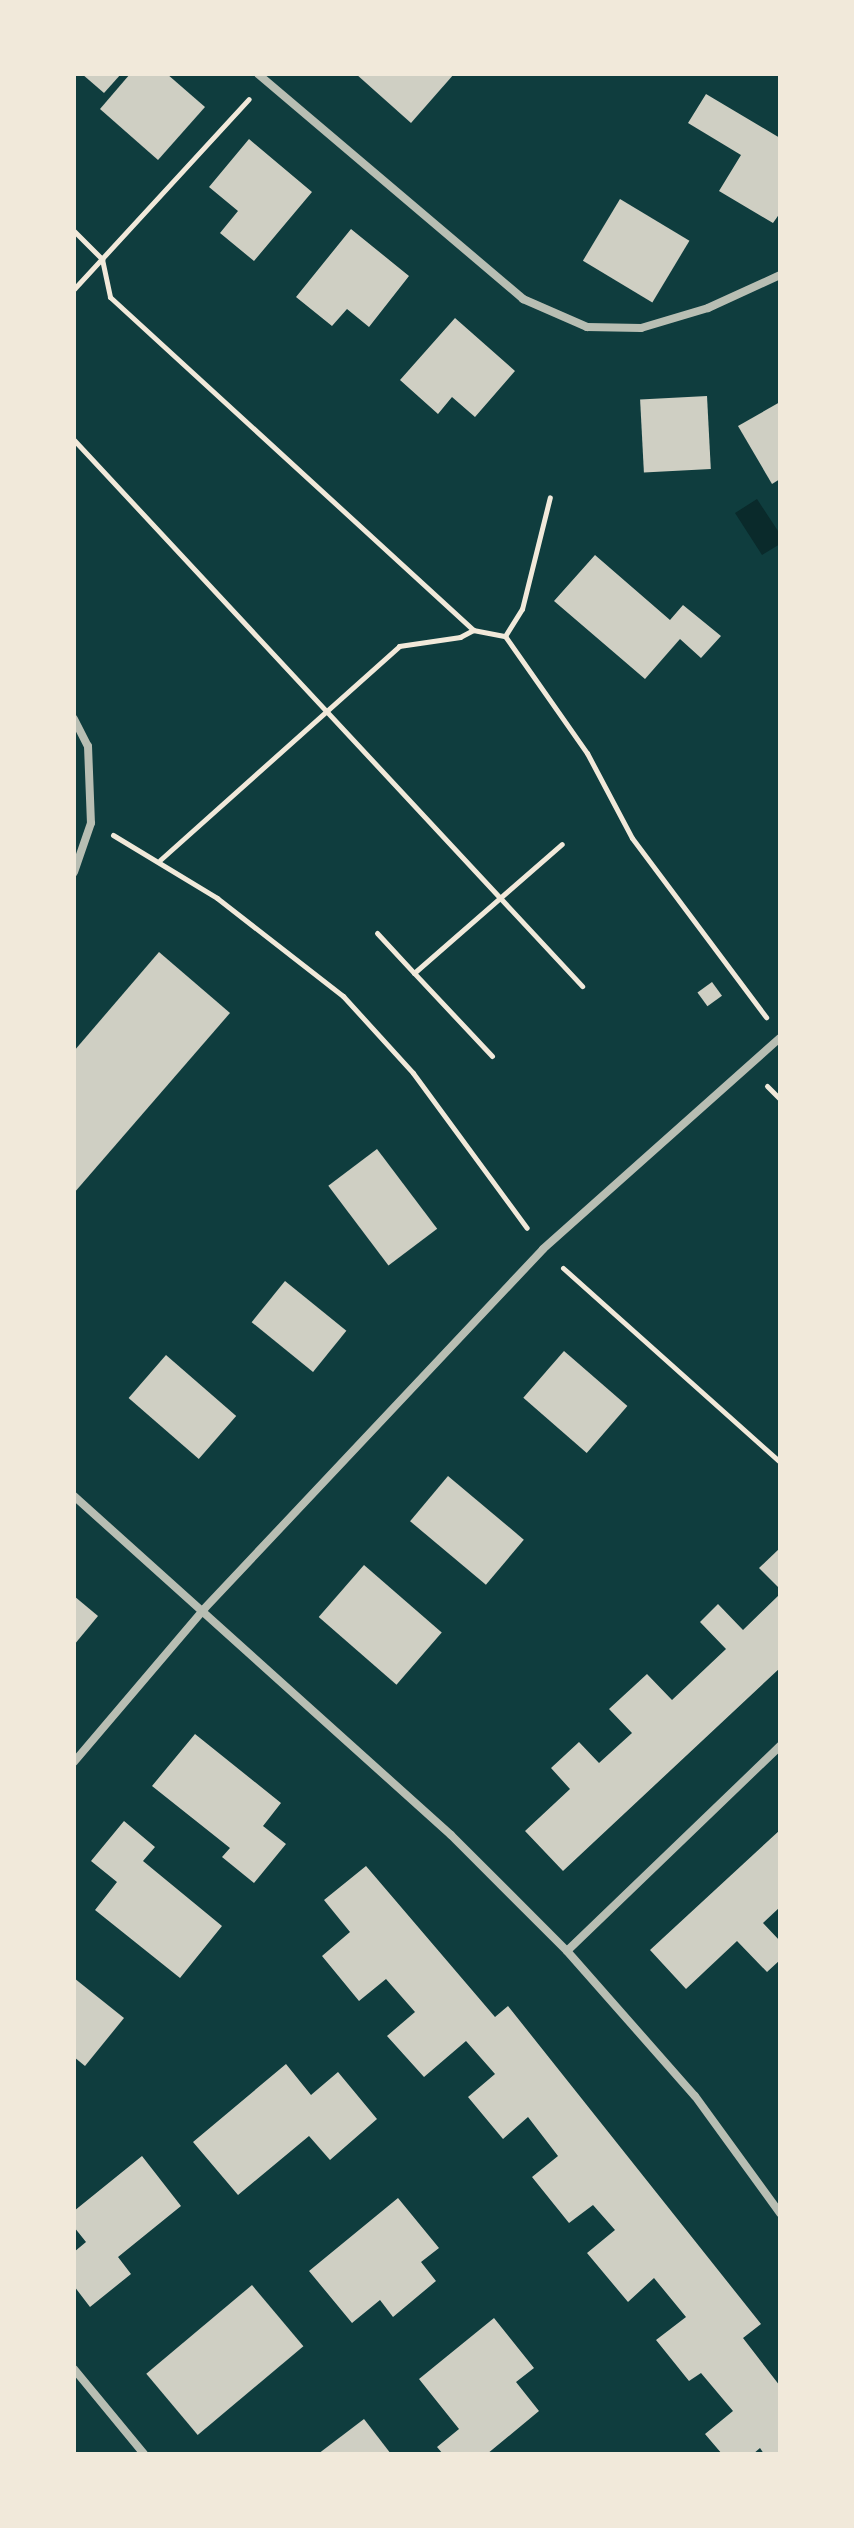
<!DOCTYPE html>
<style>
body{margin:0}
#map{position:relative;width:854px;height:2528px;overflow:hidden;background:#0f3d3e;font-family:"Roboto Serif",serif}
div>[style]{position:absolute}
.water>*{inset:0;background:#0a2a2b}
.building>*{inset:0;background:#cfcfc3;transform-origin:0 0}
.path>*{height:5px;margin:-2.5px;padding:0 2.5px;transform-origin:2.5px;border-radius:2.5px;background:#f1e9da}
.minor>*{height:8px;margin:-4px;padding:0 4px;transform-origin:4px;border-radius:4px;background:#b8beb3}
span{translate:-50% -50%;white-space:nowrap;text-align:center;line-height:1.15;-webkit-text-stroke:8px #f1e9da;paint-order:stroke}
.frame{position:absolute;inset:0;border:76px solid #f1e9da;pointer-events:none}
</style>
<div id="map">
<div class="water">
<div style="clip-path:polygon(757px 499px,780px 534px,780px 544px,762px 555px,735px 513px)"></div>
</div>
<div class="building">
<div style="clip-path:polygon(82px 74px,121px 74px,104px 93px)"></div>
<div style="clip-path:polygon(130px 74px,167px 74px,205px 107px,158px 160px,100px 109px)"></div>
<div style="clip-path:polygon(356px 74px,454px 74px,411px 123px)"></div>
<div style="clip-path:polygon(706px 94px,780px 138px,780px 213px,773px 223px,719px 191px,741px 155px,688px 123px)"></div>
<div style="clip-path:polygon(249px 139px,312px 192px,254px 261px,220px 233px,238px 211px,209px 187px)"></div>
<div style="left:620px;top:199px;width:81px;height:72px;rotate:31deg"></div>
<div style="clip-path:polygon(351px 229px,409px 276px,369px 327px,347px 309px,332px 326px,296px 297px)"></div>
<div style="clip-path:polygon(455px 318px,515px 371px,475px 417px,452px 397px,438px 414px,400px 380px)"></div>
<div style="left:707px;top:396px;width:73px;height:67px;rotate:87deg"></div>
<div style="clip-path:polygon(780px 402px,780px 479px,772px 484px,738px 426px)"></div>
<div style="clip-path:polygon(595px 555px,670px 620px,683px 605px,721px 636px,701px 658px,680px 639px,645px 679px,554px 601px)"></div>
<div style="clip-path:polygon(159px 952px,230px 1013px,74px 1193px,74px 1051px)"></div>
<div style="left:712px;top:982px;width:17px;height:18px;rotate:54deg"></div>
<div style="left:377px;top:1149px;width:100px;height:61px;rotate:53deg"></div>
<div style="left:285px;top:1281px;width:79px;height:53px;rotate:39deg"></div>
<div style="left:564px;top:1351px;width:84px;height:62px;rotate:41deg"></div>
<div style="left:166px;top:1355px;width:93px;height:57px;rotate:41deg"></div>
<div style="left:448px;top:1476px;width:99px;height:59px;rotate:40deg"></div>
<div style="clip-path:polygon(780px 1548px,780px 1589px,759px 1568px)"></div>
<div style="left:364px;top:1565px;width:103px;height:69px;rotate:41deg"></div>
<div style="clip-path:polygon(780px 1594px,780px 1668px,563px 1871px,525px 1831px,570px 1789px,551px 1768px,579px 1742px,599px 1763px,632px 1733px,609px 1709px,647px 1674px,672px 1700px,726px 1649px,700px 1622px,718px 1604px,743px 1630px)"></div>
<div style="clip-path:polygon(74px 1596px,98px 1616px,74px 1645px)"></div>
<div style="clip-path:polygon(195px 1734px,281px 1803px,263px 1826px,286px 1844px,254px 1883px,222px 1857px,230px 1848px,152px 1786px)"></div>
<div style="clip-path:polygon(124px 1821px,155px 1847px,143px 1861px,222px 1926px,180px 1978px,95px 1910px,117px 1882px,91px 1861px)"></div>
<div style="clip-path:polygon(780px 1830px,780px 1907px,763px 1923px,780px 1941px,780px 1960px,767px 1972px,737px 1941px,686px 1989px,650px 1950px)"></div>
<div style="clip-path:polygon(366px 1866px,495px 2017px,508px 2006px,761px 2324px,743px 2338px,780px 2386px,780px 2454px,764px 2454px,760px 2448px,753px 2454px,722px 2454px,705px 2434px,733px 2411px,701px 2373px,689px 2381px,656px 2340px,686px 2317px,654px 2278px,628px 2302px,587px 2253px,615px 2230px,593px 2205px,569px 2223px,532px 2177px,558px 2156px,528px 2117px,503px 2139px,468px 2097px,495px 2074px,466px 2041px,424px 2077px,387px 2036px,415px 2012px,386px 1979px,359px 2001px,322px 1956px,350px 1932px,324px 1900px)"></div>
<div style="clip-path:polygon(74px 1978px,124px 2018px,85px 2066px,74px 2057px)"></div>
<div style="clip-path:polygon(286px 2064px,311px 2095px,338px 2072px,377px 2119px,330px 2160px,309px 2136px,238px 2195px,193px 2142px)"></div>
<div style="clip-path:polygon(142px 2156px,181px 2206px,118px 2257px,131px 2274px,90px 2307px,74px 2286px,74px 2252px,86px 2242px,74px 2227px,74px 2211px)"></div>
<div style="clip-path:polygon(398px 2198px,439px 2248px,421px 2262px,436px 2281px,393px 2317px,380px 2300px,352px 2323px,309px 2271px)"></div>
<div style="left:252px;top:2285px;width:80px;height:138px;rotate:50deg"></div>
<div style="clip-path:polygon(494px 2318px,534px 2368px,516px 2382px,539px 2411px,487px 2454px,443px 2454px,437px 2447px,459px 2429px,419px 2379px)"></div>
<div style="clip-path:polygon(364px 2419px,391px 2454px,318px 2454px)"></div>
</div>
<div class="path">
<div style="left:74px;top:231px;width:40px;rotate:45deg"></div>
<div style="left:102px;top:259px;width:39px;rotate:78deg"></div>
<div style="left:110px;top:297px;width:493px;rotate:42.5deg"></div>
<div style="left:74px;top:289px;width:258px;rotate:-47.4deg"></div>
<div style="left:74px;top:440px;width:746px;rotate:47.06deg"></div>
<div style="left:505px;top:636px;width:143px;rotate:55deg"></div>
<div style="left:587px;top:753px;width:96px;rotate:62.1deg"></div>
<div style="left:632px;top:838px;width:224px;rotate:53.2deg"></div>
<div style="left:113px;top:835px;width:122px;rotate:31.2deg"></div>
<div style="left:217px;top:898px;width:160px;rotate:37.9deg"></div>
<div style="left:343px;top:996px;width:104px;rotate:47.7deg"></div>
<div style="left:413px;top:1073px;width:192px;rotate:53.7deg"></div>
<div style="left:160px;top:860px;width:321px;rotate:-41.8deg"></div>
<div style="left:399px;top:646px;width:62px;rotate:-8.4deg"></div>
<div style="left:460px;top:637px;width:15px;rotate:-28deg"></div>
<div style="left:473px;top:630px;width:33px;rotate:11deg"></div>
<div style="left:505px;top:636px;width:32px;rotate:-58deg"></div>
<div style="left:522px;top:609px;width:115px;rotate:-76deg"></div>
<div style="left:377px;top:933px;width:54px;rotate:47.2deg"></div>
<div style="left:492px;top:1056px;width:114px;rotate:-133.2deg"></div>
<div style="left:414px;top:973px;width:196px;rotate:-41.1deg"></div>
<div style="left:767px;top:1086px;width:18px;rotate:45deg"></div>
<div style="left:563px;top:1268px;width:291px;rotate:41.8deg"></div>
</div>
<div class="minor">
<div style="left:258px;top:74px;width:348px;rotate:40.3deg"></div>
<div style="left:523px;top:299px;width:70px;rotate:23.6deg"></div>
<div style="left:587px;top:327px;width:54px;rotate:1.1deg"></div>
<div style="left:641px;top:328px;width:70px;rotate:-16.6deg"></div>
<div style="left:708px;top:308px;width:79px;rotate:-24.6deg"></div>
<div style="left:74px;top:719px;width:30px;rotate:63deg"></div>
<div style="left:88px;top:746px;width:77px;rotate:87.8deg"></div>
<div style="left:91px;top:823px;width:52px;rotate:109.1deg"></div>
<div style="left:74px;top:1496px;width:507px;rotate:41.96deg"></div>
<div style="left:451px;top:1835px;width:164px;rotate:45deg"></div>
<div style="left:567px;top:1951px;width:193px;rotate:48.6deg"></div>
<div style="left:695px;top:2096px;width:145px;rotate:54deg"></div>
<div style="left:74px;top:1762px;width:201px;rotate:-49.6deg"></div>
<div style="left:204px;top:1609px;width:494px;rotate:-46.7deg"></div>
<div style="left:543px;top:1249px;width:317px;rotate:-41.7deg"></div>
<div style="left:567px;top:1951px;width:296px;rotate:-43.9deg"></div>
<div style="left:74px;top:2369px;width:110px;rotate:50.5deg"></div>
</div>
<div class="frame"></div>
</div>
